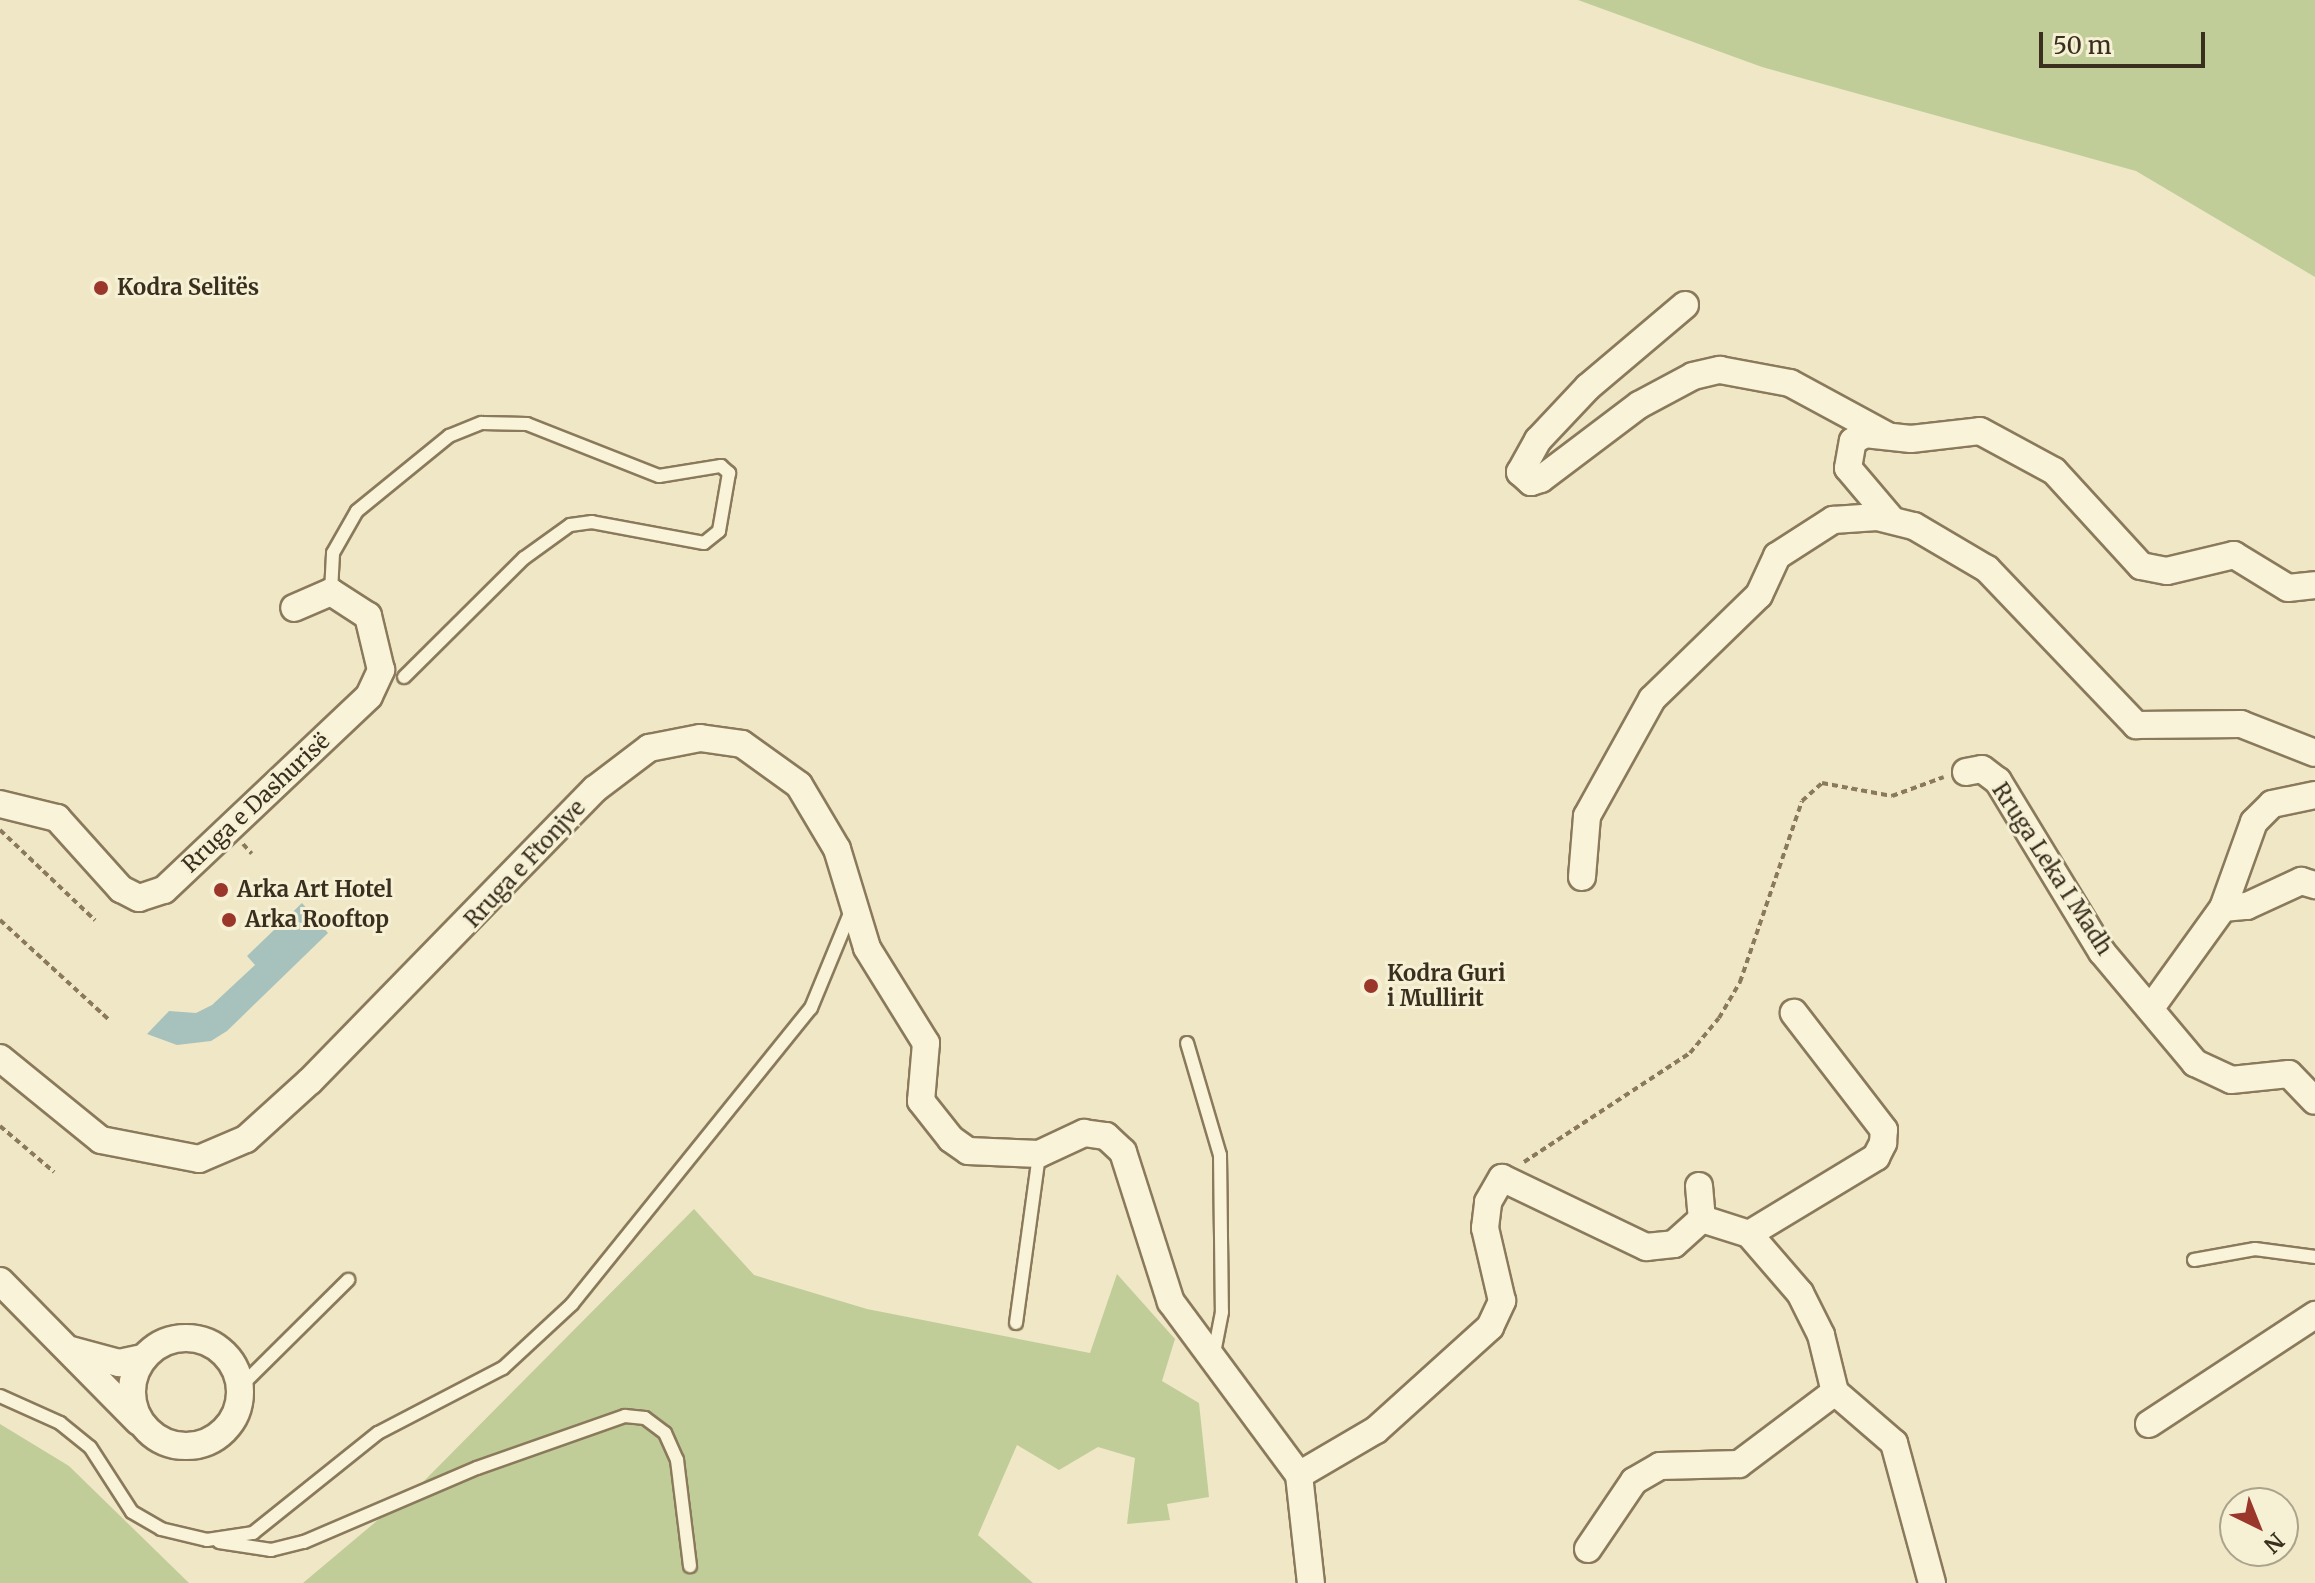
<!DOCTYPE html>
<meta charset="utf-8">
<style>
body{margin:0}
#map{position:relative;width:2315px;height:1583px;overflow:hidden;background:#efe7c5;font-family:Merriweather,serif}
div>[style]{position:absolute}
.green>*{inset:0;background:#c1cd99}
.water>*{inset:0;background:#a7c2bd}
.path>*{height:4px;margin-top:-2px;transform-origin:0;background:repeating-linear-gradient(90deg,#8a7a5b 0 6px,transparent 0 10px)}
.roads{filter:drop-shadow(2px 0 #8a7a5b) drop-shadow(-2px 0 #8a7a5b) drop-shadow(0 2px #8a7a5b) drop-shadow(0 -2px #8a7a5b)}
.lane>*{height:12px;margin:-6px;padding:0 6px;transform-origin:6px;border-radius:6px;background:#f9f3d9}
.street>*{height:26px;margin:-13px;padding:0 13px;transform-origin:13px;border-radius:13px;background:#f9f3d9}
.street>.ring{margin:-13px;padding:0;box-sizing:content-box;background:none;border:26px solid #f9f3d9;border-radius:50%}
.dots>*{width:22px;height:22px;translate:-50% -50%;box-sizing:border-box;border:4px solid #f6f0d5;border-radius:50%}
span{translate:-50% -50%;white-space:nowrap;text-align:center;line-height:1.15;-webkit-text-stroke:6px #f6f0d5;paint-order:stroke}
.poi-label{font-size:22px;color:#3a2f1f;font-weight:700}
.left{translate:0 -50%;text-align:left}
.street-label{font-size:22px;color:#3a2f1f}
.north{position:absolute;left:2219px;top:1487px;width:80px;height:80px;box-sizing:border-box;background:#f6f0d5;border:2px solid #aba38c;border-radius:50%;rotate:137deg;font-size:22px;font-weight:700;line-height:32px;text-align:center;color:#3a2f1f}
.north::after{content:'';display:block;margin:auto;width:28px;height:36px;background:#9a372a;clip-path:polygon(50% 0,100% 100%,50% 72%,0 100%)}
.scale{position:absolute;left:2039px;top:32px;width:166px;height:36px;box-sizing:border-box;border:4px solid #3a2f1f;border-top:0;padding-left:10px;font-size:24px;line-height:28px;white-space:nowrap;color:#3a2f1f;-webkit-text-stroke:6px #f6f0d5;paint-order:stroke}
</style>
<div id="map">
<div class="green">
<div style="clip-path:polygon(1578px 0,2315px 0,2315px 277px,2136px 171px,1762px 67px)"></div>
<div style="clip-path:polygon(694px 1209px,754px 1275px,867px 1309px,1090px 1353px,1117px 1274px,1175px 1339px,1162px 1381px,1199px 1403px,1209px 1497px,1167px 1504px,1170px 1520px,1127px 1524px,1135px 1458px,1098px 1447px,1059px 1470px,1017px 1445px,978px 1535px,1033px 1583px,303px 1583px,423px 1482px)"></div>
<div style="clip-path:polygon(0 1424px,69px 1466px,189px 1583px,0 1583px)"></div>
</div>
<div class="water">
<div style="clip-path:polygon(302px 903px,328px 933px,227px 1031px,211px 1041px,177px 1045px,147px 1034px,169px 1011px,196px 1013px,212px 1005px,255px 965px,247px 956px)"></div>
</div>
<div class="path">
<div style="left:0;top:830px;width:131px;rotate:43.5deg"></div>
<div style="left:243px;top:844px;width:13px;rotate:48deg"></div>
<div style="left:0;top:920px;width:147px;rotate:42.5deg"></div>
<div style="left:0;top:1126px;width:71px;rotate:40.4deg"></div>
<div style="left:1524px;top:1162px;width:199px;rotate:-33.3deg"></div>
<div style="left:1690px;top:1053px;width:45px;rotate:-50.4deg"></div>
<div style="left:1719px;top:1018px;width:42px;rotate:-59.7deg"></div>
<div style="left:1740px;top:982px;width:191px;rotate:-71.1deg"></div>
<div style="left:1802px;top:801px;width:27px;rotate:-42deg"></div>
<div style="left:1822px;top:783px;width:71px;rotate:10.5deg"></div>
<div style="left:1892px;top:796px;width:55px;rotate:-20.1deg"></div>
</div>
<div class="roads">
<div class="lane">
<div style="left:331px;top:592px;width:39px;rotate:-87deg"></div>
<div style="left:333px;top:553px;width:48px;rotate:-60.3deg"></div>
<div style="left:357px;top:511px;width:119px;rotate:-39.2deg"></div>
<div style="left:449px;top:436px;width:35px;rotate:-22deg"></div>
<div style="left:482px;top:423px;width:45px;rotate:1.3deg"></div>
<div style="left:527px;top:424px;width:142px;rotate:21.5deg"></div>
<div style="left:659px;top:476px;width:63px;rotate:-9.2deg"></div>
<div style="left:721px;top:466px;width:11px;rotate:41deg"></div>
<div style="left:729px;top:473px;width:59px;rotate:99.8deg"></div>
<div style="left:719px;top:531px;width:19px;rotate:141deg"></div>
<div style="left:704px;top:543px;width:114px;rotate:-169.4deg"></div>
<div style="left:592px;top:522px;width:22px;rotate:172deg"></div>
<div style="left:570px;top:525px;width:57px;rotate:144.3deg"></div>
<div style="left:524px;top:558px;width:169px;rotate:135.2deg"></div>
<div style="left:1187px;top:1043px;width:117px;rotate:73.6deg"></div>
<div style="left:1220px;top:1155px;width:157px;rotate:89.3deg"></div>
<div style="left:1222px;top:1312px;width:42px;rotate:101deg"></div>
<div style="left:2194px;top:1260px;width:62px;rotate:-10.2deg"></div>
<div style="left:2255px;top:1249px;width:61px;rotate:7.6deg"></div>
<div style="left:1016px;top:1323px;width:171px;rotate:-82.2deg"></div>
<div style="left:241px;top:1386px;width:151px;rotate:-44.7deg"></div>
<div style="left:0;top:1396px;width:66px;rotate:24.2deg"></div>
<div style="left:60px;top:1423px;width:38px;rotate:39deg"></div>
<div style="left:90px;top:1447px;width:77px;rotate:57.1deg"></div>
<div style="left:132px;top:1512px;width:34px;rotate:30deg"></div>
<div style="left:161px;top:1529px;width:47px;rotate:13.4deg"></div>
<div style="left:207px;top:1540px;width:47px;rotate:-8.7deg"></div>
<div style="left:253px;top:1533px;width:160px;rotate:-38.7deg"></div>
<div style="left:378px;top:1433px;width:141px;rotate:-27.5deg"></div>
<div style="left:503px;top:1368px;width:94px;rotate:-42.8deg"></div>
<div style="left:572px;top:1304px;width:380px;rotate:-51.1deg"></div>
<div style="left:811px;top:1008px;width:105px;rotate:-67.6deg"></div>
<div style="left:219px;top:1542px;width:53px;rotate:8.7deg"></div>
<div style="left:271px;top:1550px;width:34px;rotate:-14deg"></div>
<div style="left:304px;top:1542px;width:188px;rotate:-23.2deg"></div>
<div style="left:477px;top:1468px;width:157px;rotate:-19.4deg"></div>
<div style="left:625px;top:1416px;width:20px;rotate:6deg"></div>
<div style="left:645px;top:1418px;width:25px;rotate:37deg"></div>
<div style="left:665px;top:1433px;width:30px;rotate:66deg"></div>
<div style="left:677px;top:1460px;width:107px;rotate:83deg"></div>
</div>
<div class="street">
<div style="left:1685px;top:305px;width:127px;rotate:139.8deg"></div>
<div style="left:1588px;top:387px;width:73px;rotate:133.3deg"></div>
<div style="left:1538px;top:440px;width:37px;rotate:119deg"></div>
<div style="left:1520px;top:472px;width:15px;rotate:42deg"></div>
<div style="left:1531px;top:482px;width:10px;rotate:-17deg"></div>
<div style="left:1541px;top:479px;width:123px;rotate:-37.1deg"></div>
<div style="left:1639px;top:405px;width:61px;rotate:-28.2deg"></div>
<div style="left:1693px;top:376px;width:28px;rotate:-13deg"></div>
<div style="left:1720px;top:370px;width:71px;rotate:10.5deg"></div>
<div style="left:1790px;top:383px;width:109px;rotate:28.4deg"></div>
<div style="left:1892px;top:520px;width:68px;rotate:-130.2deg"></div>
<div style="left:1848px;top:468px;width:27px;rotate:-80deg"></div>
<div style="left:1853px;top:441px;width:14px;rotate:-30deg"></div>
<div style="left:1865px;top:434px;width:46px;rotate:6.2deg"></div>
<div style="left:1911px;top:439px;width:69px;rotate:-6.6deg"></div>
<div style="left:1980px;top:431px;width:84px;rotate:28.4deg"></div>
<div style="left:2054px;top:471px;width:129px;rotate:47.5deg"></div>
<div style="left:2141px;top:566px;width:26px;rotate:11deg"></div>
<div style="left:2167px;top:571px;width:69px;rotate:-13.4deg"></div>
<div style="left:2234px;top:555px;width:63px;rotate:31.4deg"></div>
<div style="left:2288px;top:588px;width:27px;rotate:-6deg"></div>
<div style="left:1966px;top:772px;width:16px;rotate:-11deg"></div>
<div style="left:1982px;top:769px;width:20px;rotate:37deg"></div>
<div style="left:1998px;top:781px;width:200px;rotate:58.7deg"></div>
<div style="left:2102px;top:952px;width:145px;rotate:50deg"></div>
<div style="left:2195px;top:1063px;width:40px;rotate:25deg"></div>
<div style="left:2231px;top:1080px;width:58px;rotate:-5.9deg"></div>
<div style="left:2289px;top:1074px;width:37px;rotate:46deg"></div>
<div style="left:0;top:804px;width:59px;rotate:13.8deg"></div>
<div style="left:57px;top:818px;width:96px;rotate:48deg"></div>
<div style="left:121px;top:889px;width:20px;rotate:27deg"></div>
<div style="left:139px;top:898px;width:26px;rotate:-18deg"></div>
<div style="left:164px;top:890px;width:282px;rotate:-43.4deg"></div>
<div style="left:369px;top:696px;width:29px;rotate:-65deg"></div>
<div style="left:381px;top:670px;width:56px;rotate:-103.5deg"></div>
<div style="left:368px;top:616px;width:44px;rotate:-147deg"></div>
<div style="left:331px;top:592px;width:40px;rotate:156.6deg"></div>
<div style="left:1582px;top:877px;width:61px;rotate:-85.3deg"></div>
<div style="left:1587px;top:816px;width:134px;rotate:-60.9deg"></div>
<div style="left:1652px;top:699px;width:149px;rotate:-44.2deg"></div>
<div style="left:1759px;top:595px;width:43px;rotate:-65.2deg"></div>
<div style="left:1777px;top:556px;width:67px;rotate:-32.7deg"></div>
<div style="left:1833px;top:520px;width:44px;rotate:-3.9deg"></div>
<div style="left:1877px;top:517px;width:38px;rotate:14deg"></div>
<div style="left:1914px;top:526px;width:85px;rotate:30.5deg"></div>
<div style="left:1987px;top:569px;width:216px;rotate:46.3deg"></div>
<div style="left:2136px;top:725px;width:105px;rotate:-0.5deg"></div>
<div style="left:2241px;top:724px;width:79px;rotate:21.4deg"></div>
<div style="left:2223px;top:908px;width:24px;rotate:-5deg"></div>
<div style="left:2247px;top:906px;width:60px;rotate:-24.8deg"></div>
<div style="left:2301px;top:881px;width:15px;rotate:16deg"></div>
<div style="left:2153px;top:1005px;width:120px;rotate:-54.2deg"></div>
<div style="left:2223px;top:908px;width:91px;rotate:-70.2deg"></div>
<div style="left:2254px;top:822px;width:25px;rotate:-45deg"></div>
<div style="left:2272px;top:804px;width:44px;rotate:-11.8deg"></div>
<div style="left:0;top:1058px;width:130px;rotate:39.1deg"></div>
<div style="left:101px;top:1140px;width:100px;rotate:11deg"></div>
<div style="left:199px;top:1159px;width:51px;rotate:-23.1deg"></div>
<div style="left:246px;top:1139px;width:86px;rotate:-42.2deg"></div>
<div style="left:310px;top:1081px;width:408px;rotate:-45.7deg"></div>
<div style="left:595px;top:789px;width:68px;rotate:-37.2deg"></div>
<div style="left:649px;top:748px;width:52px;rotate:-11.1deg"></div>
<div style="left:700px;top:738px;width:42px;rotate:8.1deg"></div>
<div style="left:742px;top:744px;width:70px;rotate:35.7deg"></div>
<div style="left:799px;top:785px;width:74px;rotate:59.3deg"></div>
<div style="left:837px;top:849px;width:103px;rotate:73.1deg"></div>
<div style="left:867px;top:948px;width:112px;rotate:58.2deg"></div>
<div style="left:926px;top:1043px;width:58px;rotate:94.9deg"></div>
<div style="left:921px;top:1101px;width:48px;rotate:51.7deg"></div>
<div style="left:951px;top:1139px;width:21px;rotate:35deg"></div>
<div style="left:968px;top:1151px;width:71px;rotate:2.4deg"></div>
<div style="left:1039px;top:1154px;width:50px;rotate:-25deg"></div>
<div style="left:1084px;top:1133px;width:22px;rotate:8deg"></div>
<div style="left:1106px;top:1136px;width:23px;rotate:43deg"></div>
<div style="left:1123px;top:1152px;width:157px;rotate:72.3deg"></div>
<div style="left:1171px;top:1302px;width:215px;rotate:53.5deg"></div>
<div style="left:1299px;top:1475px;width:109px;rotate:83.7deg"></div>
<div style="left:1699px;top:1186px;width:33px;rotate:85deg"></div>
<div style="left:1702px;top:1219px;width:49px;rotate:17.7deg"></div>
<div style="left:1749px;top:1234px;width:78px;rotate:49.2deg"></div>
<div style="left:1800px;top:1293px;width:47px;rotate:63.4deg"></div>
<div style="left:1821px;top:1335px;width:59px;rotate:76.2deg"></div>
<div style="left:1835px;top:1392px;width:78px;rotate:40.8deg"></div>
<div style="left:1894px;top:1443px;width:145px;rotate:74.8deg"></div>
<div style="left:1749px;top:1234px;width:149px;rotate:-31.2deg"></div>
<div style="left:1876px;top:1157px;width:16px;rotate:-63deg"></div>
<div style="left:1883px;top:1143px;width:13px;rotate:-86deg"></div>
<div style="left:1884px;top:1130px;width:148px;rotate:-127.6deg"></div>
<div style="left:0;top:1281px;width:197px;rotate:45.4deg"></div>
<div class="ring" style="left:132px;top:1338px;width:82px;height:82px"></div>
<div style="left:71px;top:1350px;width:50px;rotate:15.2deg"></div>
<div style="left:119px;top:1363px;width:25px;rotate:-12deg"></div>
<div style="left:2149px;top:1424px;width:199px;rotate:-33.3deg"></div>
<div style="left:1299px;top:1475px;width:89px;rotate:-30.3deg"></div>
<div style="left:1376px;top:1430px;width:154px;rotate:-42.1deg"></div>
<div style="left:1490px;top:1327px;width:29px;rotate:-65deg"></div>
<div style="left:1502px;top:1301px;width:75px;rotate:-103.1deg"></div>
<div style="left:1485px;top:1228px;width:26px;rotate:-83deg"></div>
<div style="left:1488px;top:1202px;width:28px;rotate:-60deg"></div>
<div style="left:1502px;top:1178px;width:160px;rotate:25.6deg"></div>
<div style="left:1646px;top:1247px;width:28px;rotate:-6deg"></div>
<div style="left:1674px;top:1244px;width:38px;rotate:-42deg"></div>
<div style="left:1588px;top:1549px;width:82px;rotate:-55.9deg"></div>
<div style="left:1634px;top:1481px;width:30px;rotate:-30deg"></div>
<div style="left:1660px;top:1466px;width:79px;rotate:-1.5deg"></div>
<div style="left:1739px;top:1464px;width:120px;rotate:-36.9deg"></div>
</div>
</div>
<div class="dots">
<div style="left:101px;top:288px;background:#9a372a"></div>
<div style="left:221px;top:890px;background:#9a372a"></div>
<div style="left:229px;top:920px;background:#9a372a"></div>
<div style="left:1371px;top:986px;background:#9a372a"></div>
</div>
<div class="poi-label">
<span class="left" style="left:117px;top:288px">Kodra Selitës</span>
<span class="left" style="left:237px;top:890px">Arka Art Hotel</span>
<span class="left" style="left:245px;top:920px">Arka Rooftop</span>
<span class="left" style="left:1387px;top:986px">Kodra Guri<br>i Mullirit</span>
</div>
<div class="street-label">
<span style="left:256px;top:803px;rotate:-43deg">Rruga e Dashurisë</span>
<span style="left:525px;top:864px;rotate:-47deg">Rruga e Ftonjve</span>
<span style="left:2052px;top:869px;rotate:57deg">Rruga Leka I Madh</span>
</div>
<div class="north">N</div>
<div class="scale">50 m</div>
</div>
